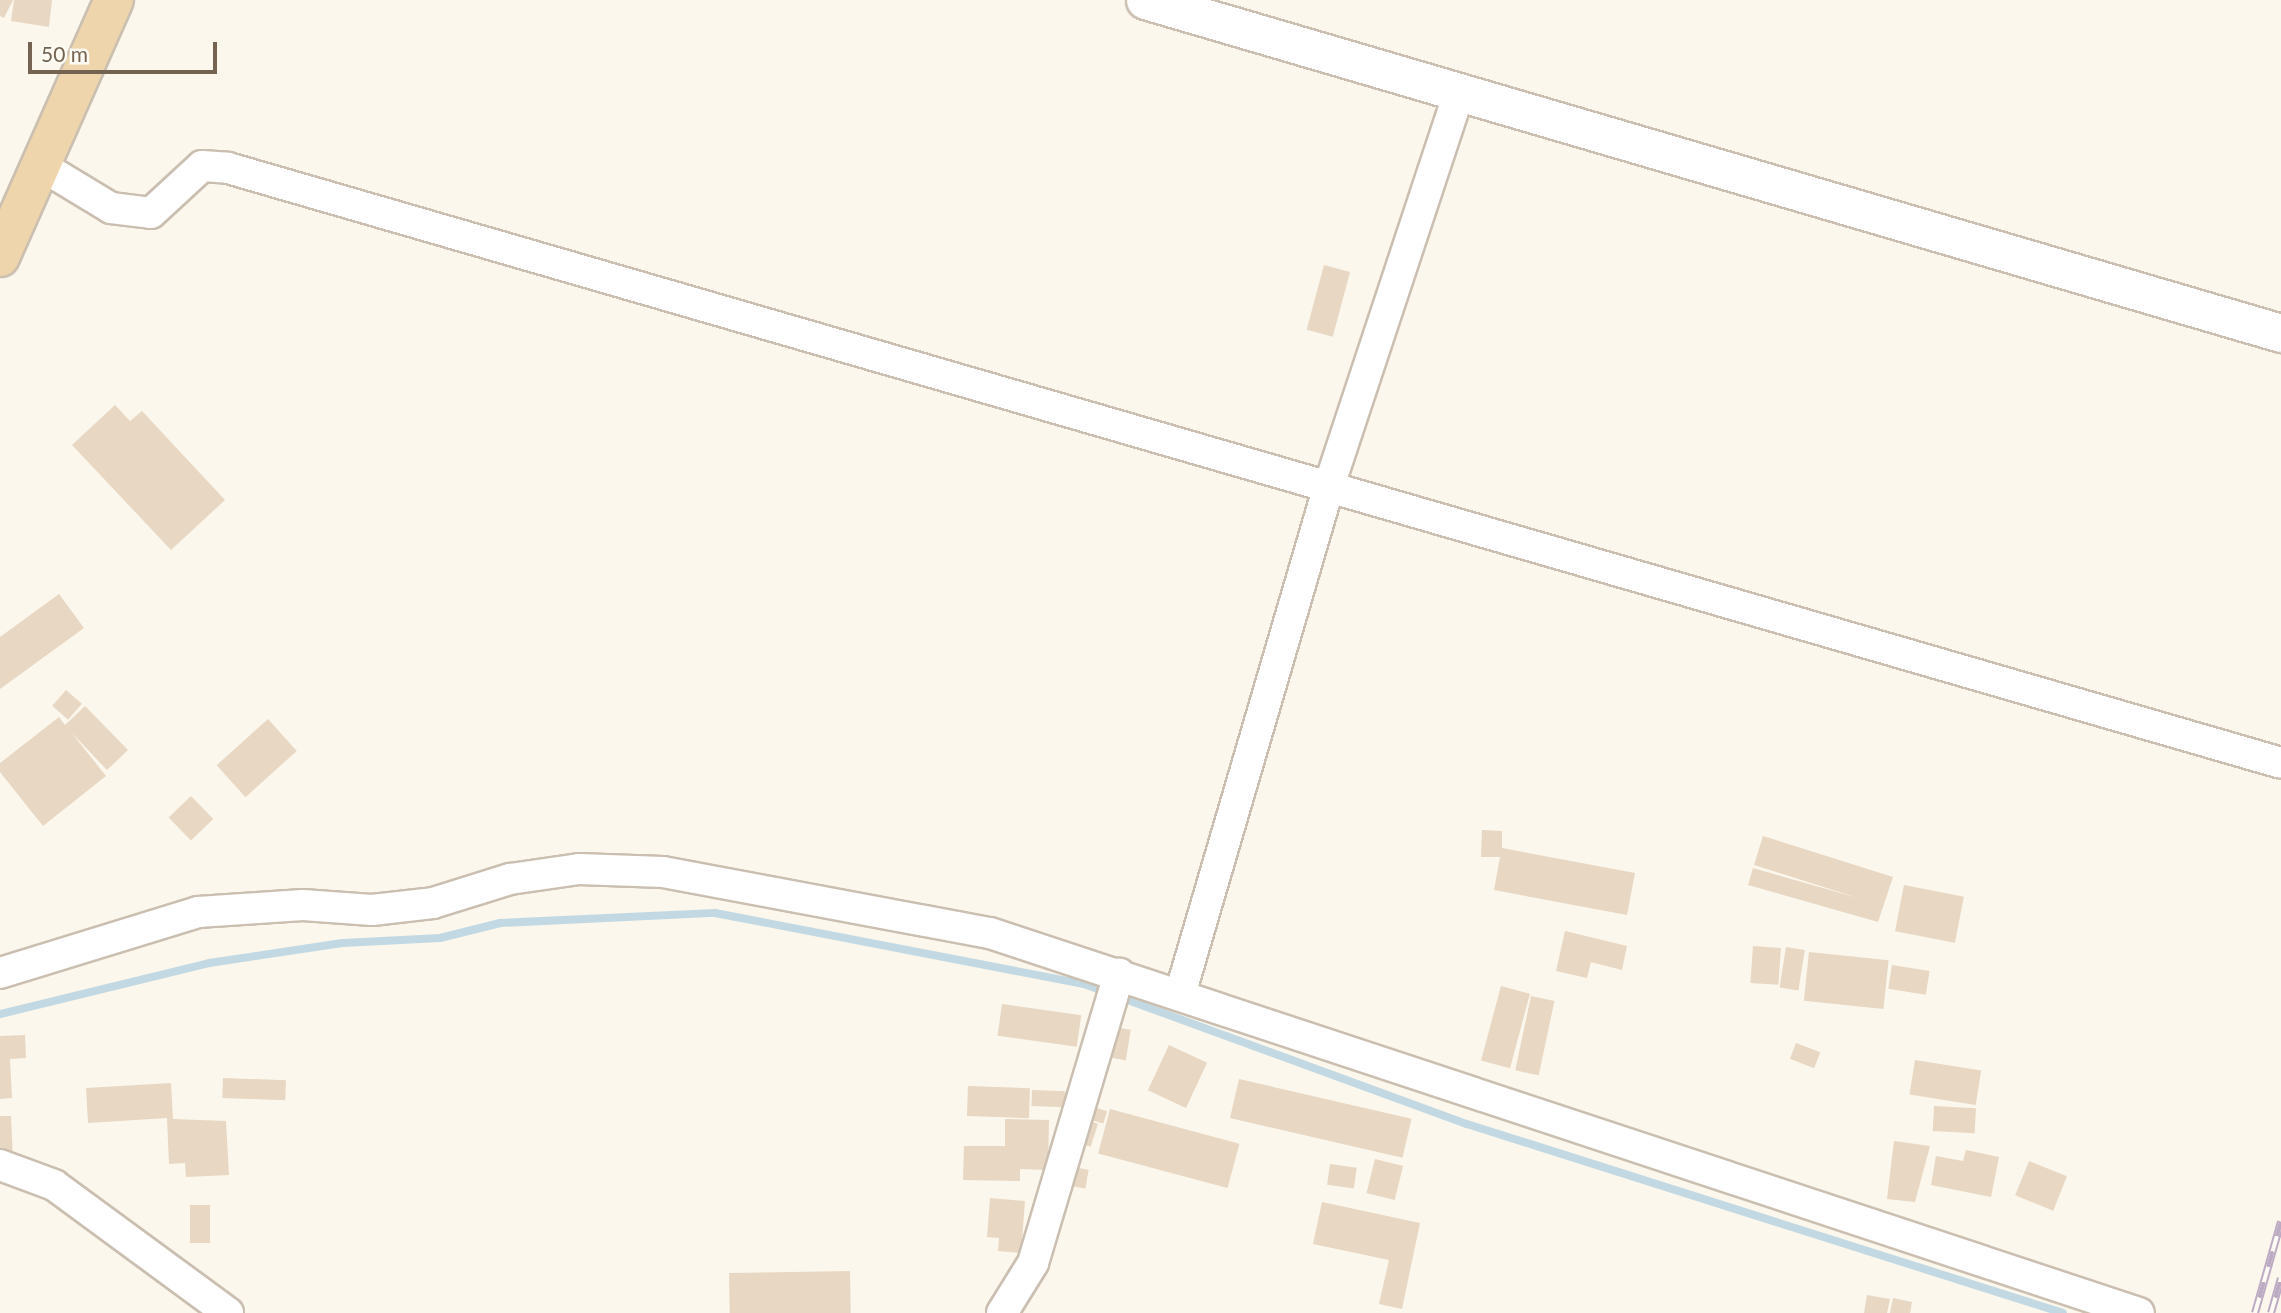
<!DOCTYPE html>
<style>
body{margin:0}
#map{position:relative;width:2281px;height:1313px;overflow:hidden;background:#fbf7ec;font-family:Lato,sans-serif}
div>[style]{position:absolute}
.stream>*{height:8px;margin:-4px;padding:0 4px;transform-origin:4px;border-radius:4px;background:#c2d9e3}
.building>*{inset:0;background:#e8d7c2;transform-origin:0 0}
.roads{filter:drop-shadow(2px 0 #cabfb0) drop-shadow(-2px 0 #cabfb0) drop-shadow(0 2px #cabfb0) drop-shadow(0 -2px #cabfb0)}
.minor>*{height:30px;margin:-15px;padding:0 15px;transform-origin:15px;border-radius:15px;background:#fff}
.tertiary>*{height:37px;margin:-18.5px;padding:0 18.5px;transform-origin:18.5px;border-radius:18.5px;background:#fff}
.trunk>*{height:38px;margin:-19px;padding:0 19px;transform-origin:19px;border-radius:19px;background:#efd5ac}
.rail>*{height:8px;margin-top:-4px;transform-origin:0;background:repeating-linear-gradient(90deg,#fdfbf3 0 16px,#bdabc4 0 32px);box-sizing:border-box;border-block:2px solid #bdabc4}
span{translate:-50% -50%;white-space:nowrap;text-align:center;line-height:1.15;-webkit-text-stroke:5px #fdfbf3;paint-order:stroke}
.scale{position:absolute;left:28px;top:42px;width:189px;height:32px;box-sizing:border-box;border:4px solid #746351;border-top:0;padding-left:9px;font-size:21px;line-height:24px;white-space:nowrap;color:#746351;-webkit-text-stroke:5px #fdfbf3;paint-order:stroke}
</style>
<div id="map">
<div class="stream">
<div style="left:0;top:1014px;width:215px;rotate:-13.7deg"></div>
<div style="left:209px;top:963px;width:135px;rotate:-8.5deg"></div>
<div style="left:343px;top:943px;width:97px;rotate:-3deg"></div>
<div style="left:440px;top:938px;width:62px;rotate:-14deg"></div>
<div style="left:500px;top:923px;width:215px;rotate:-2.7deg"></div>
<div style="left:715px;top:913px;width:376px;rotate:10.9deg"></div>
<div style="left:1084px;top:984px;width:408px;rotate:20.1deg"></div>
<div style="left:1467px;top:1124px;width:625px;rotate:17.59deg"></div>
</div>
<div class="building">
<div style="clip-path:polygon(0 0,13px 0,4px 18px,0 16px)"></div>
<div style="clip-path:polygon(14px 0,52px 0,49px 27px,11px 21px)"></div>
<div style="left:1324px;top:265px;width:27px;height:67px;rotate:15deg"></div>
<div style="clip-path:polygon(115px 405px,130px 421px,142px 411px,225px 500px,171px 550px,72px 445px)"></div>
<div style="clip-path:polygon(59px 594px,84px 628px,0 689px,0 637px)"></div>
<div style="left:66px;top:690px;width:21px;height:21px;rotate:41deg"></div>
<div style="clip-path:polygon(85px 706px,128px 750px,107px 770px,71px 732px,106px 776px,43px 826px,0 772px,0 763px,59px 717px,65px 725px)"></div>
<div style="left:268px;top:719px;width:43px;height:69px;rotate:48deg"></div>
<div style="left:191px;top:796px;width:32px;height:31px;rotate:46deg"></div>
<div style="clip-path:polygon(1482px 830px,1502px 831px,1502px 848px,1635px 873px,1627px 915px,1494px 890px,1500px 857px,1481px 857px)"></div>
<div style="clip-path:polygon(1763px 836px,1893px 877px,1878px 922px,1748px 885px,1753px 868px,1858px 898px,1754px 865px)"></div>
<div style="left:1904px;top:885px;width:61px;height:47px;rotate:11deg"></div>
<div style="clip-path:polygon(1565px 931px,1627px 946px,1622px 970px,1591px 962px,1587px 978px,1556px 971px)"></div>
<div style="left:1753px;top:946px;width:28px;height:37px;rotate:4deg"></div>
<div style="left:1786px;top:947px;width:19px;height:41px;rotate:9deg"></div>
<div style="left:1809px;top:952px;width:80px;height:49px;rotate:6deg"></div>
<div style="left:1892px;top:965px;width:38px;height:24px;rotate:9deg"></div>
<div style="left:1501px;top:986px;width:30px;height:77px;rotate:15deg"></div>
<div style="left:1531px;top:996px;width:24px;height:76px;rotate:12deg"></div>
<div style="left:1002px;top:1004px;width:80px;height:32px;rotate:8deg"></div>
<div style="left:1107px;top:1026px;width:24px;height:31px;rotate:9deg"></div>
<div style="clip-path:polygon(25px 1035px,26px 1058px,10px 1059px,12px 1098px,0 1099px,0 1036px)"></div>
<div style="left:1796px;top:1043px;width:26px;height:17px;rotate:21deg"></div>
<div style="left:1169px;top:1045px;width:42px;height:50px;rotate:25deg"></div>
<div style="left:1915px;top:1060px;width:67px;height:35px;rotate:9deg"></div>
<div style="left:223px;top:1078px;width:63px;height:20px;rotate:2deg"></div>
<div style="left:1239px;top:1079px;width:177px;height:40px;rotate:13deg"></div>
<div style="clip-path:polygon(171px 1083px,173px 1119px,226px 1121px,229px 1175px,186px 1177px,185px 1163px,169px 1164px,167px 1118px,88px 1123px,86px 1088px)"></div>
<div style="left:968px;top:1086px;width:62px;height:30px;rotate:2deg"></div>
<div style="left:1032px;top:1090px;width:33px;height:16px;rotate:2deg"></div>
<div style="left:1087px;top:1105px;width:21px;height:13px;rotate:17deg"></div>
<div style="left:1934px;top:1106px;width:42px;height:25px;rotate:3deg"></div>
<div style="left:1110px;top:1109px;width:134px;height:46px;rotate:15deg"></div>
<div style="clip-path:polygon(0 1116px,11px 1116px,13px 1161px,0 1161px)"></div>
<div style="left:1080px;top:1118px;width:19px;height:24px;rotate:18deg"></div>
<div style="clip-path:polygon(1005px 1119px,1049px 1120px,1048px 1170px,1020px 1169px,1020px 1181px,963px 1180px,964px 1146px,1005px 1146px)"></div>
<div style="clip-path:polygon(1894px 1141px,1930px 1146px,1915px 1202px,1887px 1199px)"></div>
<div style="clip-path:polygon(1966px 1150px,1999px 1157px,1991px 1197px,1931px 1185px,1936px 1156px,1963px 1161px)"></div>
<div style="left:1375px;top:1159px;width:29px;height:35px;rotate:14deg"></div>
<div style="left:2029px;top:1161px;width:41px;height:37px;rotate:22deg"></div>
<div style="left:1330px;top:1164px;width:27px;height:21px;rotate:8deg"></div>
<div style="left:1067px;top:1166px;width:22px;height:19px;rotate:10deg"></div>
<div style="clip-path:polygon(990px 1198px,1025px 1201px,1021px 1253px,998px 1251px,999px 1238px,987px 1237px)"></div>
<div style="clip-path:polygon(1322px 1202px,1420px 1223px,1402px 1309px,1379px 1304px,1389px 1260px,1313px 1244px)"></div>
<div style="left:190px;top:1205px;width:20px;height:38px"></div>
<div style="left:850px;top:1271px;width:42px;height:121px;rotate:89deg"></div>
<div style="clip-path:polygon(1867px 1295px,1890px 1299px,1887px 1313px,1864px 1313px)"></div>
<div style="clip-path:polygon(1893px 1298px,1912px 1302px,1910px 1313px,1890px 1313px)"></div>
</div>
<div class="roads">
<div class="minor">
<div style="left:40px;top:165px;width:83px;rotate:31.2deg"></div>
<div style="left:111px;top:208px;width:40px;rotate:7.1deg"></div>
<div style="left:151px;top:213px;width:69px;rotate:-42.7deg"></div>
<div style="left:202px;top:166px;width:26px;rotate:4deg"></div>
<div style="left:228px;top:168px;width:2137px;rotate:16.16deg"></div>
<div style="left:0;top:973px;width:207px;rotate:-17.1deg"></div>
<div style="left:198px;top:912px;width:105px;rotate:-3.8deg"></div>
<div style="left:303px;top:905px;width:69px;rotate:4.1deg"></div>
<div style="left:372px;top:910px;width:61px;rotate:-6.5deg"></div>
<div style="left:433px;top:903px;width:81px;rotate:-17.3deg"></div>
<div style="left:510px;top:879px;width:70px;rotate:-8.2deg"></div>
<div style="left:579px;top:869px;width:84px;rotate:2deg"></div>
<div style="left:663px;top:872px;width:333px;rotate:10.6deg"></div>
<div style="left:990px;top:933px;width:1210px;rotate:18.3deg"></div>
<div style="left:1181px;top:991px;width:526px;rotate:-73.67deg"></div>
<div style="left:1329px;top:486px;width:414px;rotate:-71.7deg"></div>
<div style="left:0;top:1165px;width:58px;rotate:20.3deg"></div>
<div style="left:54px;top:1185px;width:216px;rotate:36.3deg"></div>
<div style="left:1002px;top:1313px;width:59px;rotate:-58.2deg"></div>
<div style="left:1033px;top:1263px;width:302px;rotate:-73.4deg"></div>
</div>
<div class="tertiary">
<div style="left:1145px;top:0;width:1184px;rotate:16.34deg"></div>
</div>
<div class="trunk">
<div style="left:0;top:257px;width:281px;rotate:-66.1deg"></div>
</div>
</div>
<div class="rail">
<div style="left:2255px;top:1313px;width:95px;rotate:-74.1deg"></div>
<div style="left:2271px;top:1313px;width:36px;rotate:-74deg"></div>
</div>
<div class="scale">50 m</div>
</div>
